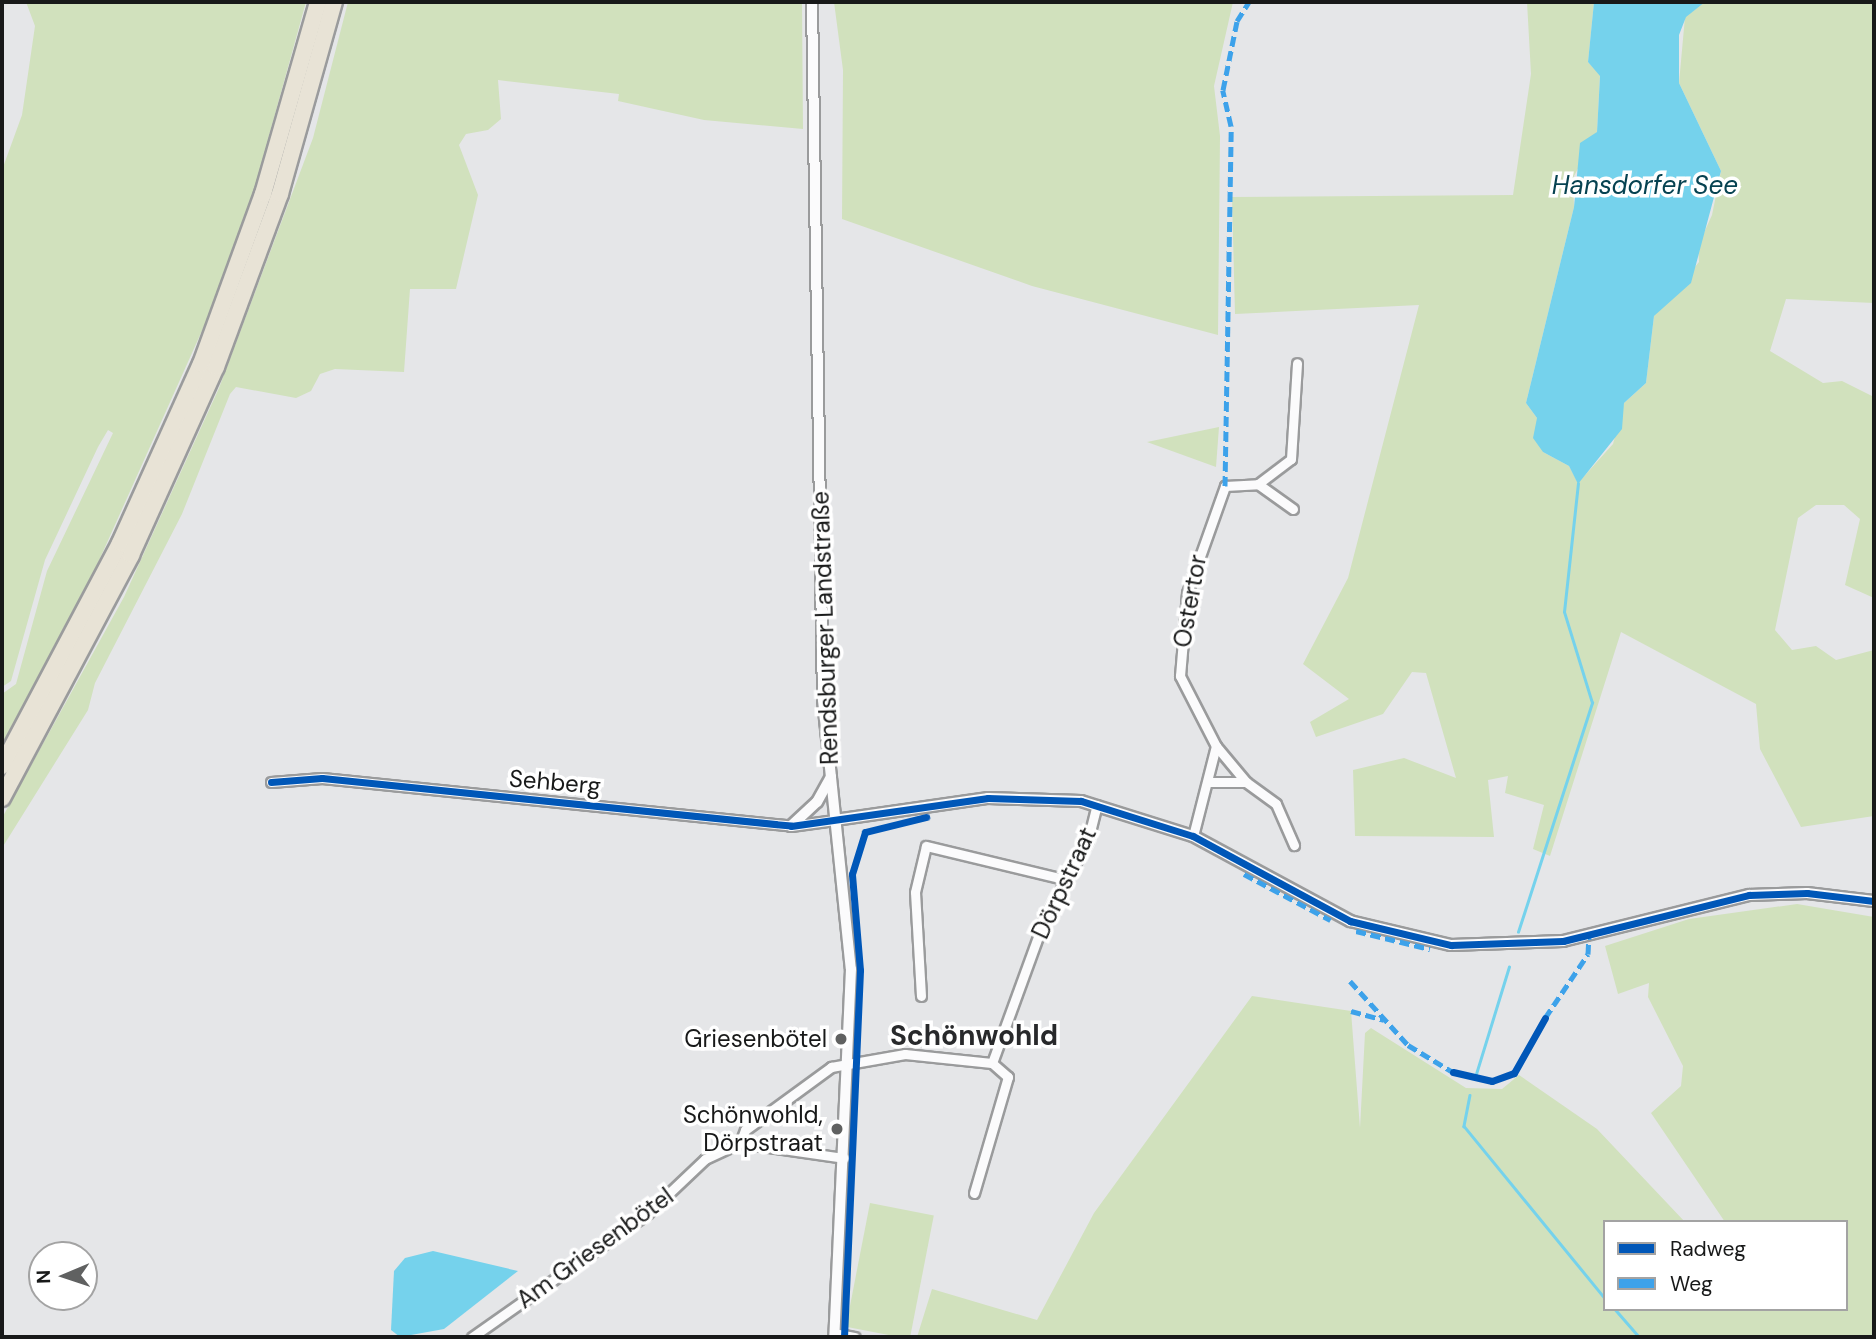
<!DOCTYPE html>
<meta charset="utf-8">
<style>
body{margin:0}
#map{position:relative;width:1876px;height:1339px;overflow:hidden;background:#e5e6e8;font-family:"DM Sans",sans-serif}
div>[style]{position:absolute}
.green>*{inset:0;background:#d1e1bd;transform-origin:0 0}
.water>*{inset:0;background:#75d2ec}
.stream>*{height:2.5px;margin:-1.25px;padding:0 1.25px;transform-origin:1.25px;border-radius:1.25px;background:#75d2ec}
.roads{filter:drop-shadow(2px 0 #9a9b9c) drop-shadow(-2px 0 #9a9b9c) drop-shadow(0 2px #9a9b9c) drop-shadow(0 -2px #9a9b9c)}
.minor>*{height:9px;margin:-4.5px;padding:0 4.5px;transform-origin:4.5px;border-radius:4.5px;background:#fbfbfc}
.tertiary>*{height:10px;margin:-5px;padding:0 5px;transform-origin:5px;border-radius:5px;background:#fbfbfc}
.motorway>*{height:16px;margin:-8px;padding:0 8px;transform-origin:8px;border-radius:8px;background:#e8e3d6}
.quiet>*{height:5px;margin-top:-2.5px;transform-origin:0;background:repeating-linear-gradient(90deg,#3da2ea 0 10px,transparent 0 15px)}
.cycleway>*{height:7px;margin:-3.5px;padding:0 3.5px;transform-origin:3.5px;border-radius:3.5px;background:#0057b8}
.dots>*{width:19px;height:19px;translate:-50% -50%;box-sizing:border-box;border:4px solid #fff;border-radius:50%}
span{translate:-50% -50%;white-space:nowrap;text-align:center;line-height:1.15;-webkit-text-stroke:7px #fff;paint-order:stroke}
.street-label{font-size:24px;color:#181919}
.poi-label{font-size:24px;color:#181919}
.right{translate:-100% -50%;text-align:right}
.water-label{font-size:26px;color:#064251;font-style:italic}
.quarter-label{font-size:28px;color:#28292b;font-weight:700}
.frame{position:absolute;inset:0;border:4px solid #181919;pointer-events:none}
.legend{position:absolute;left:1603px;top:1220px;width:245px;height:91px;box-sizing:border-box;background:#fff;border:2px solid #a3a3a3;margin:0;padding:9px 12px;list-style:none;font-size:21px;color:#181919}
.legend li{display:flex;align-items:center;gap:14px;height:35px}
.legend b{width:35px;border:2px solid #a3a3a3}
.north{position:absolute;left:28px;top:1241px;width:70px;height:70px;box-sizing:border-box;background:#fff;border:2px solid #a3a3a3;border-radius:50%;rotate:268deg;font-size:19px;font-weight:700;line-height:28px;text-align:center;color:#181919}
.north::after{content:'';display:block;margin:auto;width:24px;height:32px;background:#606161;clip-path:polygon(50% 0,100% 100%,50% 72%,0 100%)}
</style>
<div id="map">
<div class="green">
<div style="clip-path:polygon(26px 2px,306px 2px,250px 205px,218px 295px,97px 565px,2px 744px,2px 694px,16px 684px,47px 571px,113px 433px,108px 430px,98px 447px,45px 560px,11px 681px,2px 687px,2px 170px,22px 115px,35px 26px)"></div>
<div style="clip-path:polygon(348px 2px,802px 2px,803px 129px,704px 120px,618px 101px,619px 94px,498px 80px,501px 119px,488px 130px,466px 134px,459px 145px,478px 195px,456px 289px,410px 289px,404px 372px,335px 369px,320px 374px,311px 391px,296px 398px,236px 387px,230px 394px,182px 514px,95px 683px,88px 710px,2px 848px,2px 818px,124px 597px,219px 388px,313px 138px)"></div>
<div style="clip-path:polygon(834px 2px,1233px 2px,1214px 86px,1220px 136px,1218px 335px,1032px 286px,842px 219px,843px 70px)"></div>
<div style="clip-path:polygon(1527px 2px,1594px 2px,1588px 62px,1600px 75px,1597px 132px,1573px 178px,1574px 207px,1526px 403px,1537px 418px,1543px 452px,1569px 466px,1578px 483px,1613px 444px,1624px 403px,1646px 383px,1654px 316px,1699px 262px,1698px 246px,1712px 215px,1721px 171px,1679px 83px,1685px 17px,1705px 2px,1874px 2px,1874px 303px,1786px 299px,1770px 351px,1823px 383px,1842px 381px,1874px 397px,1874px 598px,1845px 585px,1860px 519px,1844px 505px,1816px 505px,1798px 518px,1775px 630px,1792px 650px,1816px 646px,1836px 660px,1874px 650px,1874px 816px,1801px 827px,1760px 749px,1756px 704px,1621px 632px,1550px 856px,1533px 849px,1544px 805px,1505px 793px,1508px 776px,1488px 780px,1494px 837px,1355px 836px,1353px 770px,1404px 758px,1456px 778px,1426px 673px,1412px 672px,1383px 714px,1316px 737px,1310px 722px,1349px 699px,1303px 664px,1348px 578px,1419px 305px,1235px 314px,1232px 197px,1513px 195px,1531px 74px)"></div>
<div style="clip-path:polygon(1219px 427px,1216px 467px,1147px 442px)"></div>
<div style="clip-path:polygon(1797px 904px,1874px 917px,1874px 1337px,917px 1337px,932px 1289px,1037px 1320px,1094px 1213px,1252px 996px,1351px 1011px,1360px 1128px,1365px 1033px,1371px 1028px,1466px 1088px,1502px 1089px,1519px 1075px,1597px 1129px,1685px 1222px,1605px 1222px,1605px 1309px,1846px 1309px,1846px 1222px,1725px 1222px,1651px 1113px,1681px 1086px,1683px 1066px,1648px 997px,1649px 983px,1618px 994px,1605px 946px,1689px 919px)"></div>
<div style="left:870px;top:1203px;width:65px;height:126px;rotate:11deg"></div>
</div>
<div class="water">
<div style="clip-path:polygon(1594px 2px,1705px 2px,1686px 17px,1679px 35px,1679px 83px,1721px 171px,1691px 283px,1654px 316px,1646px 383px,1624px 403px,1622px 429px,1578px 484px,1569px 466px,1543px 452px,1533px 438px,1537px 418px,1526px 403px,1574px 207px,1580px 143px,1597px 132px,1600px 76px,1588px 62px)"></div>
<div style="clip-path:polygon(433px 1251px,518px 1271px,444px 1329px,400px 1337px,391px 1330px,394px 1271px,405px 1258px)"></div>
</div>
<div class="stream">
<div style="left:1518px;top:932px;width:241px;rotate:-72.1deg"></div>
<div style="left:1592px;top:703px;width:95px;rotate:-107.1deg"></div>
<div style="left:1564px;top:612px;width:129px;rotate:-83.8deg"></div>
<div style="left:1476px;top:1074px;width:112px;rotate:-72.9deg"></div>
<div style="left:1470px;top:1095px;width:32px;rotate:101deg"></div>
<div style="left:1464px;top:1126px;width:222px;rotate:50.7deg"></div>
<div style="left:1615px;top:1309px;width:37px;rotate:49deg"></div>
</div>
<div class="roads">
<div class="minor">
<div style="left:1258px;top:484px;width:41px;rotate:-37.1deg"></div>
<div style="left:1291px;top:459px;width:96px;rotate:-86.4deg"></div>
<div style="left:271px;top:782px;width:51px;rotate:-4.5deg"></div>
<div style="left:322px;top:778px;width:471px;rotate:5.8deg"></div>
<div style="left:791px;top:826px;width:44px;rotate:-7.8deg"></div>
<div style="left:1210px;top:782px;width:36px"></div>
<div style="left:1246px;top:782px;width:37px;rotate:36deg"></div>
<div style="left:1276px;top:804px;width:45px;rotate:66.3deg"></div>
<div style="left:1246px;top:782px;width:47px;rotate:-129.8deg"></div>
<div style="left:1216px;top:746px;width:79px;rotate:-117.2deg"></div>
<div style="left:1180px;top:676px;width:83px;rotate:-85.2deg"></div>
<div style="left:1187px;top:593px;width:114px;rotate:-70.4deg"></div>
<div style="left:1225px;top:486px;width:33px;rotate:-3deg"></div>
<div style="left:1258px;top:484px;width:43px;rotate:35.5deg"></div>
<div style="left:1193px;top:836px;width:93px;rotate:-75.7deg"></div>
<div style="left:921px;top:996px;width:104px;rotate:-93.3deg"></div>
<div style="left:915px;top:892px;width:47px;rotate:-76.6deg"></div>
<div style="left:926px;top:846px;width:146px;rotate:13.5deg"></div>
<div style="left:740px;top:1143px;width:105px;rotate:8.2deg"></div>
<div style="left:974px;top:1193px;width:121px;rotate:-73.7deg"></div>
<div style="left:1008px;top:1077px;width:21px;rotate:-139deg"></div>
<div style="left:834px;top:1333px;width:21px;rotate:11deg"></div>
<div style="left:472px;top:1337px;width:214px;rotate:-35.1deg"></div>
<div style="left:647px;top:1214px;width:80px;rotate:-43.5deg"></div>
<div style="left:705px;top:1159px;width:38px;rotate:-25deg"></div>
<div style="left:740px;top:1143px;width:14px;rotate:-69deg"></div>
<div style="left:745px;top:1130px;width:107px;rotate:-36.2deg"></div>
<div style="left:831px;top:1067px;width:75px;rotate:-10deg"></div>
<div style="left:905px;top:1054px;width:87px;rotate:5.9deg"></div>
<div style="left:992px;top:1063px;width:152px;rotate:-70deg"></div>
<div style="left:1044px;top:920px;width:91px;rotate:-61.2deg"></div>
<div style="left:1088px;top:840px;width:36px;rotate:-76deg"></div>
</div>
<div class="tertiary">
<div style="left:812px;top:2px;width:698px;rotate:89.1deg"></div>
<div style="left:823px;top:700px;width:270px;rotate:84.1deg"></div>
<div style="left:851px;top:969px;width:368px;rotate:92.6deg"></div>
<div style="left:835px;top:820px;width:155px;rotate:-8.2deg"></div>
<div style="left:988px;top:798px;width:93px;rotate:1.8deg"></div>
<div style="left:1081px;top:801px;width:117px;rotate:17.4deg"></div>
<div style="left:1193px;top:836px;width:179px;rotate:28.4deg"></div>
<div style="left:1350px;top:921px;width:104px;rotate:13.4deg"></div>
<div style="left:1451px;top:945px;width:112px;rotate:-2deg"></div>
<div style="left:1563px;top:941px;width:192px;rotate:-13.9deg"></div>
<div style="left:1749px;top:895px;width:58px;rotate:-2deg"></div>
<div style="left:1807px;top:893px;width:67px;rotate:6.8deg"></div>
<div style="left:791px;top:826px;width:35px;rotate:-43deg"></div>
<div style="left:817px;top:802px;width:29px;rotate:-61deg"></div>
</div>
<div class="motorway">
<div style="left:2px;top:766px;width:252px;rotate:-62.1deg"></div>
<div style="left:120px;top:543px;width:196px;rotate:-65.7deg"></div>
<div style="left:201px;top:364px;width:181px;rotate:-70deg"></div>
<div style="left:263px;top:194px;width:200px;rotate:-74deg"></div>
<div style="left:2px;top:798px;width:275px;rotate:-62deg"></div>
<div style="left:131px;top:555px;width:206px;rotate:-65.7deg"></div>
<div style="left:216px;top:367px;width:184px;rotate:-69.7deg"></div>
<div style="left:280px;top:194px;width:199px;rotate:-74.3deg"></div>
</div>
</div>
<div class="quiet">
<div style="left:1225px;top:486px;width:360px;rotate:-89deg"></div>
<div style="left:1231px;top:126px;width:37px;rotate:-103deg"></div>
<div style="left:1223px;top:90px;width:70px;rotate:-78.5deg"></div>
<div style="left:1237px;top:21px;width:22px;rotate:-58deg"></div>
<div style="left:1244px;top:874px;width:98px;rotate:28.1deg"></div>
<div style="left:1356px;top:931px;width:76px;rotate:13.7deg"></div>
<div style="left:1350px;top:981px;width:86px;rotate:47.8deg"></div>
<div style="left:1408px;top:1045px;width:52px;rotate:31deg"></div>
<div style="left:1351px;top:1011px;width:34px;rotate:15deg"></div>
<div style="left:1545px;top:1018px;width:77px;rotate:-56.1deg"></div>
<div style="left:1588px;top:954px;width:18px;rotate:-87deg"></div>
</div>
<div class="cycleway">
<div style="left:271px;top:782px;width:51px;rotate:-4.5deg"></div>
<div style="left:322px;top:778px;width:471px;rotate:5.8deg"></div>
<div style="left:791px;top:826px;width:199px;rotate:-8.1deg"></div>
<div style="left:988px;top:798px;width:93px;rotate:1.8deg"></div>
<div style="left:1081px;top:801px;width:117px;rotate:17.4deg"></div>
<div style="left:1193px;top:836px;width:179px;rotate:28.4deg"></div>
<div style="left:1350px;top:921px;width:104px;rotate:13.4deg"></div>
<div style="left:1451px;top:945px;width:112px;rotate:-2deg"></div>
<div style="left:1563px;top:941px;width:192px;rotate:-13.9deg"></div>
<div style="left:1749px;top:895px;width:58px;rotate:-2deg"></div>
<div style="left:1807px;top:893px;width:67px;rotate:6.8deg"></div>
<div style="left:1453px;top:1072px;width:40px;rotate:13deg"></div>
<div style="left:1492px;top:1081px;width:23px;rotate:-20deg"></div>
<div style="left:1514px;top:1073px;width:63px;rotate:-60.6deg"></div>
<div style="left:844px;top:1337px;width:367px;rotate:-87.5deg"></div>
<div style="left:860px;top:970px;width:96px;rotate:-94.8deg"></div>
<div style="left:852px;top:874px;width:44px;rotate:-72.8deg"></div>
<div style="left:865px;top:832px;width:63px;rotate:-13.8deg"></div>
</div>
<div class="dots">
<div style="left:841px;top:1039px;background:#606161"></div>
<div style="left:837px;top:1129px;background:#606161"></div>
</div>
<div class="street-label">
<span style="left:1190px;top:601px;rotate:-80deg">Ostertor</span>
<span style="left:825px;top:628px;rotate:-92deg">Rendsburger Landstraße</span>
<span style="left:555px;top:782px;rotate:5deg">Sehberg</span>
<span style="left:1064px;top:883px;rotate:-65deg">Dörpstraat</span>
<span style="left:595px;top:1248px;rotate:-36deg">Am Griesenbötel</span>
</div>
<div class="poi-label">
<span class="right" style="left:827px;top:1039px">Griesenbötel</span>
<span class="right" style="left:823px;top:1129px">Schönwohld,<br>Dörpstraat</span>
</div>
<div class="water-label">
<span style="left:1645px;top:186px">Hansdorfer See</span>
</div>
<div class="quarter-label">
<span style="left:974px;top:1036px">Schönwohld</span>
</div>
<div class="frame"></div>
<ul class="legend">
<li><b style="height:9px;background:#0057b8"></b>Radweg</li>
<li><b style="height:9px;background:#3da2ea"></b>Weg</li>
</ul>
<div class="north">N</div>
</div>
